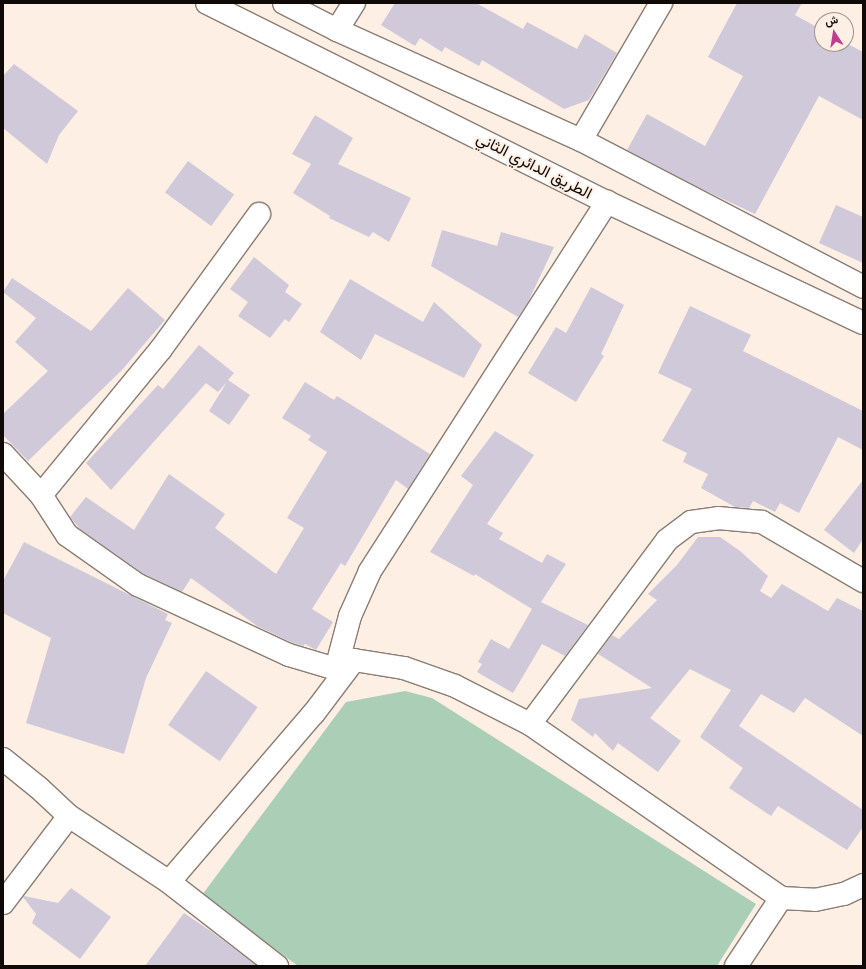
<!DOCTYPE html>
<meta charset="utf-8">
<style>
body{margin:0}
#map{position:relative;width:866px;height:969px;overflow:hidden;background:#feefe4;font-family:Spectral,Vazirmatn,serif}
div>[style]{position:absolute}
.green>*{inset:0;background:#abceb7}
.building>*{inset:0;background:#cfc9d9;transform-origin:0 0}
.roads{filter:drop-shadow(1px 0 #8a7d73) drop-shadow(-1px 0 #8a7d73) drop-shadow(0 1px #8a7d73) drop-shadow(0 -1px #8a7d73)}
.street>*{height:22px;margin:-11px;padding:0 11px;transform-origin:11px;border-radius:11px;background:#fff}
.primary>*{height:22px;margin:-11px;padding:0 11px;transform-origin:11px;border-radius:11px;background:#fff}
span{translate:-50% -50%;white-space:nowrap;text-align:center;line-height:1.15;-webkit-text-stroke:4px #feefe4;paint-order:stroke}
.street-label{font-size:16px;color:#0f0a07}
.frame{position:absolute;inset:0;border:4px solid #0f0a07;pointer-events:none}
.north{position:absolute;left:814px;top:12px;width:40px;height:40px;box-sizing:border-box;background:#feefe4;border:1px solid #9e938c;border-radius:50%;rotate:348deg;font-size:11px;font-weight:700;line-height:16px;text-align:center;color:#0f0a07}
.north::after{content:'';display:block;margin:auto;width:14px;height:18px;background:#bc408f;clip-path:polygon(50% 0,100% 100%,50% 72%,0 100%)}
</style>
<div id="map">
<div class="green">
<div style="clip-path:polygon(405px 691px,432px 698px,756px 904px,717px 966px,298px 966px,202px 895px,346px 702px)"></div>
</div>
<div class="building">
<div style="clip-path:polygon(395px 3px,476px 3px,523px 29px,527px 22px,577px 49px,585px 34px,617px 53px,589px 100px,564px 109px,482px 60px,479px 66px,445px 47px,442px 52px,420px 38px,415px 46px,381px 25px)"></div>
<div style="clip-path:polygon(737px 3px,802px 3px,795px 15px,822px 30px,822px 44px,846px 43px,863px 52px,863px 120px,819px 96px,755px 214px,704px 190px,627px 150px,647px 114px,705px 146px,743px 76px,708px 57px)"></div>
<div style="clip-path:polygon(14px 64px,78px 111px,59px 135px,47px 164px,3px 128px,3px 76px)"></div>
<div style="clip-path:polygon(315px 115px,353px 138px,338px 164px,411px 198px,389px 242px,373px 232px,369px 237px,329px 218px,330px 216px,293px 193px,311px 164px,292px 154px)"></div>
<div style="left:188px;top:161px;width:57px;height:39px;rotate:36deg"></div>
<div style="clip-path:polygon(836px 205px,863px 217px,863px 263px,819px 243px)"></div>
<div style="clip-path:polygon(442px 230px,497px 246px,501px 232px,554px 247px,528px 302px,518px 317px,431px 266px)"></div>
<div style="clip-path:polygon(254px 257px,289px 285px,285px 292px,302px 304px,289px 322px,285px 319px,270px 338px,238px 316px,248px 302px,230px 289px)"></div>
<div style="clip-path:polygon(12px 278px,91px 331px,128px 288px,165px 320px,121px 371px,28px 461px,3px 435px,3px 414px,48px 371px,15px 342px,36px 318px,3px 292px)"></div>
<div style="clip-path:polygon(350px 279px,423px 322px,434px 302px,482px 345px,464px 378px,375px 334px,361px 360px,320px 332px)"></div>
<div style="clip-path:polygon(591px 287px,624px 305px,601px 354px,604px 356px,576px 402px,528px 373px,556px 327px,566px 333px)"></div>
<div style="clip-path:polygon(690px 306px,751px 335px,743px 351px,863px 411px,863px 450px,838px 437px,799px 513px,780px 503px,775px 512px,753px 501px,749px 508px,735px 507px,701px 488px,708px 474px,683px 462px,687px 453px,662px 441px,692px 389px,658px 373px)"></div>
<div style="clip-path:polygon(199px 345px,234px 373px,228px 380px,250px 395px,229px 425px,209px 411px,227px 382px,218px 392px,206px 383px,111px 490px,86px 463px,158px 385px,163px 389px)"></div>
<div style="clip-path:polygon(305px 382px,334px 400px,337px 396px,430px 454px,408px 489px,396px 480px,345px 566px,341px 563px,312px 609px,333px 622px,316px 650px,305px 644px,303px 646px,293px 643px,257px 626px,191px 578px,182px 592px,144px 574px,80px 529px,70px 517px,86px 497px,134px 530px,169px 474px,225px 514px,215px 528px,276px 574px,304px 528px,287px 518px,327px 452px,308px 440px,311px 436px,282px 418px)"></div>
<div style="clip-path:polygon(495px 431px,534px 455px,487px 524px,503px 533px,499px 539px,542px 563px,547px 554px,566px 564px,541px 602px,588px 625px,565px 656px,542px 644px,513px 693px,477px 672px,482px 664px,478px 662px,491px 639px,509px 649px,532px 609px,475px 574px,474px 576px,430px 552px,473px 485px,461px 476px)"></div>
<div style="clip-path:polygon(863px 480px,863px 539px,854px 553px,824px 530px)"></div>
<div style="clip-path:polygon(698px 537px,720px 537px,740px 551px,768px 576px,760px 591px,771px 598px,782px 584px,828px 611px,837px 598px,863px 611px,863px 736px,805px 698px,794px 713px,761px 694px,739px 726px,863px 810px,863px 827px,847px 850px,778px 806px,771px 816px,729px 788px,743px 768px,700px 737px,731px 690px,690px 669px,650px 718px,681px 741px,658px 772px,618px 743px,613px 751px,595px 733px,593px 737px,571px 720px,579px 699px,652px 688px,598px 654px,612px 635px,619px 639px,657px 600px,648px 594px,677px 565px)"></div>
<div style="clip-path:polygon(24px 542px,168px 614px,165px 620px,172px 623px,146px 678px,124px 754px,26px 723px,51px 638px,3px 613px,3px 581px)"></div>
<div style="left:206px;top:671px;width:63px;height:66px;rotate:35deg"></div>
<div style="clip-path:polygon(71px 888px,111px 917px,80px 959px,32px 923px,36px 914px,23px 897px,24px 896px,58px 903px)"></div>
<div style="clip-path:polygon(184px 913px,212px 932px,257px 966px,145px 966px)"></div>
</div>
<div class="roads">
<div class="street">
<div style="left:337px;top:30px;width:32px;rotate:-58deg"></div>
<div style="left:581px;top:140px;width:159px;rotate:-59.7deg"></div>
<div style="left:3px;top:454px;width:56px;rotate:47.2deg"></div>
<div style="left:41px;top:495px;width:48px;rotate:57deg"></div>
<div style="left:67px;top:535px;width:87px;rotate:35.2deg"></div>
<div style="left:138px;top:585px;width:166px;rotate:24.9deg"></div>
<div style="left:289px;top:655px;width:49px;rotate:16.6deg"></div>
<div style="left:336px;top:669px;width:20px;rotate:-27deg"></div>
<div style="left:354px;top:660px;width:51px;rotate:9.1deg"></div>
<div style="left:404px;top:668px;width:54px;rotate:19.4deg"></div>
<div style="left:455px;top:686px;width:84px;rotate:26.9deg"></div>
<div style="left:530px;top:724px;width:305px;rotate:34.7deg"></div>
<div style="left:781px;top:898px;width:34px;rotate:3deg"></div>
<div style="left:815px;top:900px;width:30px;rotate:-12deg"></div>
<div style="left:844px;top:894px;width:21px;rotate:-25deg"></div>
<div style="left:41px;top:495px;width:189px;rotate:-50.6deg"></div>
<div style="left:161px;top:349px;width:167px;rotate:-54deg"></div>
<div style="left:336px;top:669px;width:55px;rotate:-75.2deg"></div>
<div style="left:350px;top:616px;width:49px;rotate:-66deg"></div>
<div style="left:370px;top:571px;width:439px;rotate:-57.3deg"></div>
<div style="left:530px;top:724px;width:229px;rotate:-53.3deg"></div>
<div style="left:667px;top:540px;width:30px;rotate:-37deg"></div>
<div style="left:691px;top:522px;width:27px;rotate:-8deg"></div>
<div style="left:718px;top:518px;width:44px;rotate:5.2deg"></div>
<div style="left:762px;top:522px;width:117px;rotate:30.3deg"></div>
<div style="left:3px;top:759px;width:46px;rotate:38.9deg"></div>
<div style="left:39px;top:788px;width:41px;rotate:43deg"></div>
<div style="left:69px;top:816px;width:120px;rotate:33.4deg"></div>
<div style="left:169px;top:882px;width:137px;rotate:37.9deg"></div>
<div style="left:169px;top:882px;width:223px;rotate:-49.4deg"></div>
<div style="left:314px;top:713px;width:66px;rotate:-53deg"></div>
<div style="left:3px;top:903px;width:109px;rotate:-52.8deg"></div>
<div style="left:736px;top:966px;width:82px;rotate:-56.5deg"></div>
</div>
<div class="primary">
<div style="left:207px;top:3px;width:447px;rotate:26.5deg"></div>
<div style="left:607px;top:202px;width:283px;rotate:25.3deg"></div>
<div style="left:284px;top:3px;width:59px;rotate:27deg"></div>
<div style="left:337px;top:30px;width:268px;rotate:24.3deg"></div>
<div style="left:581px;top:140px;width:318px;rotate:27.5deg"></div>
</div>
</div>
<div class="street-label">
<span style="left:534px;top:166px;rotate:27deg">الطريق الدائري الثاني</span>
</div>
<div class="frame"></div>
<div class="north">ش</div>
</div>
